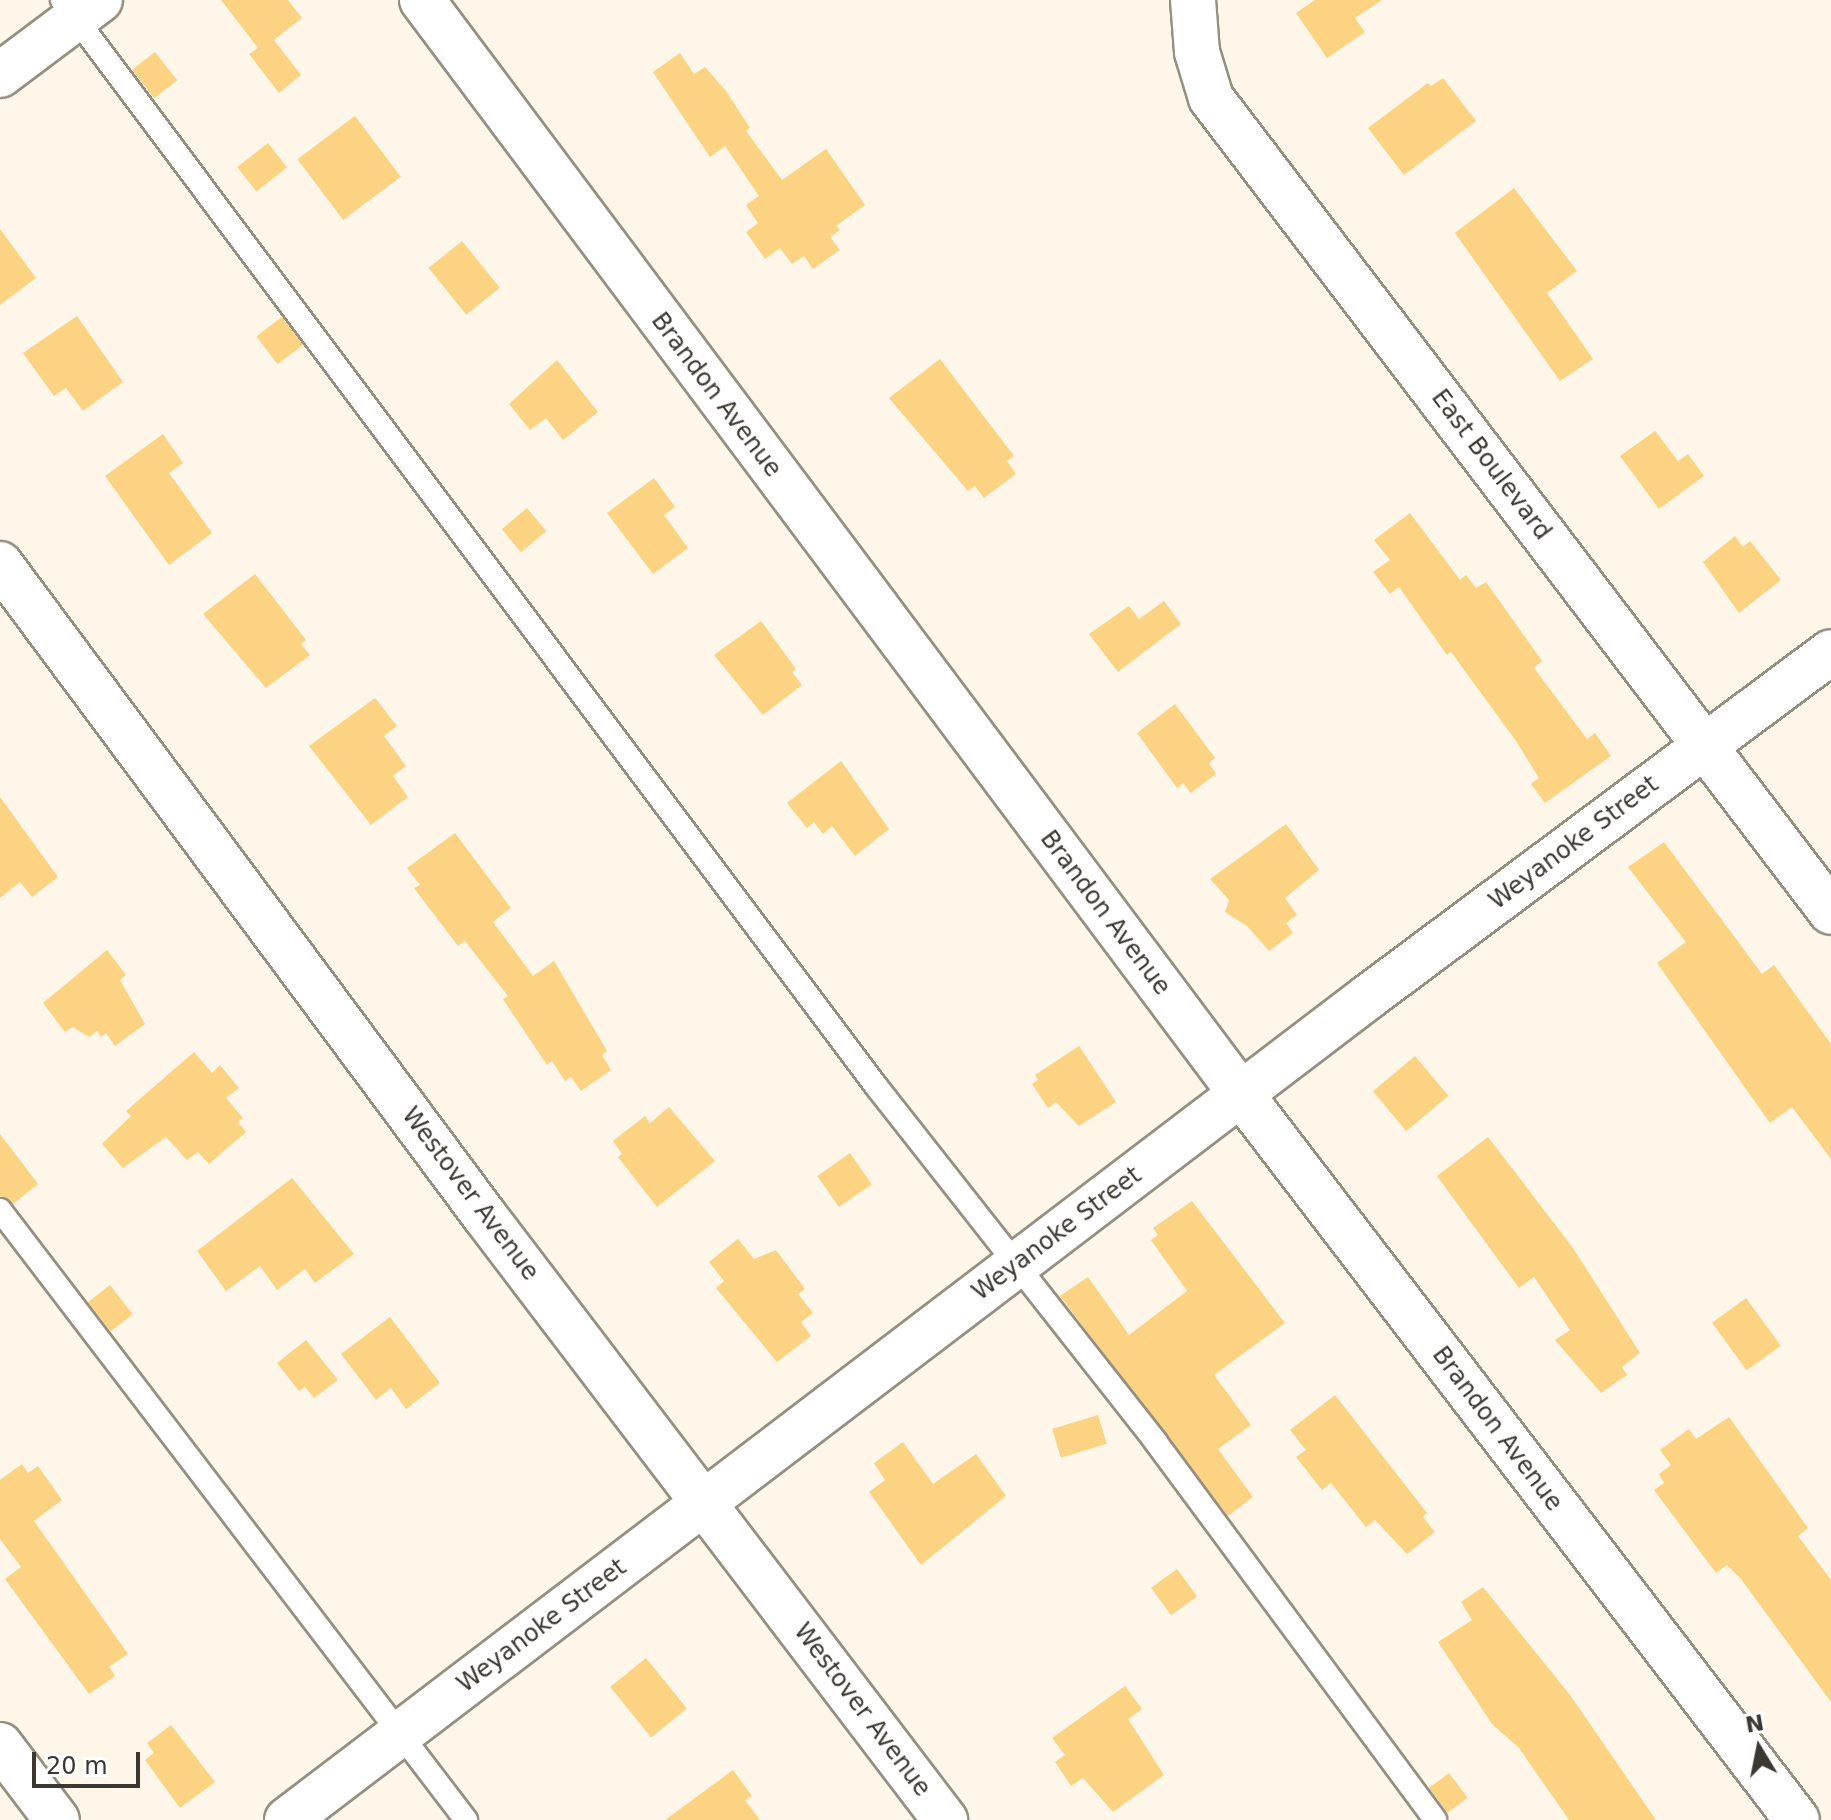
<!DOCTYPE html>
<style>
body{margin:0}
#map{position:relative;width:1831px;height:1820px;overflow:hidden;background:#fef7e9;font-family:"DejaVu Sans",sans-serif}
div>[style]{position:absolute}
.building>*{inset:0;background:#fbd383;transform-origin:0 0}
.roads{filter:drop-shadow(2px 0 #968e7f) drop-shadow(-2px 0 #968e7f) drop-shadow(0 2px #968e7f) drop-shadow(0 -2px #968e7f)}
.service>*{height:22px;margin:-11px;padding:0 11px;transform-origin:11px;border-radius:11px;background:#fff}
.minor>*{height:44px;margin:-22px;padding:0 22px;transform-origin:22px;border-radius:22px;background:#fff}
span{translate:-50% -50%;white-space:nowrap;text-align:center;line-height:1.15;-webkit-text-stroke:8px #fff;paint-order:stroke}
.street-label{font-size:24px;color:#3b3831}
.north{position:absolute;left:1719px;top:1708px;width:80px;height:80px;-webkit-text-stroke:6px #fff;paint-order:stroke;rotate:350deg;font-size:22px;font-weight:700;line-height:32px;text-align:center;color:#3b3831}
.north::after{content:'';display:block;margin:auto;width:28px;height:36px;background:#3b3831;clip-path:polygon(50% 0,100% 100%,50% 72%,0 100%)}
.scale{position:absolute;left:32px;top:1752px;width:108px;height:36px;box-sizing:border-box;border:4px solid #3b3831;border-top:0;padding-left:10px;font-size:24px;line-height:28px;white-space:nowrap;color:#3b3831;-webkit-text-stroke:6px #fff;paint-order:stroke}
</style>
<div id="map">
<div class="building">
<div style="clip-path:polygon(221px 0,288px 0,302px 18px,274px 40px,301px 75px,279px 93px,249px 54px,258px 48px)"></div>
<div style="clip-path:polygon(1315px 0,1382px 0,1355px 18px,1365px 32px,1327px 58px,1296px 13px)"></div>
<div style="left:155px;top:52px;width:36px;height:29px;rotate:52deg"></div>
<div style="clip-path:polygon(680px 53px,694px 74px,705px 67px,726px 91px,750px 128px,746px 131px,782px 180px,826px 149px,865px 205px,836px 226px,840px 230px,830px 237px,840px 250px,813px 269px,804px 256px,792px 264px,780px 248px,765px 259px,746px 232px,758px 223px,746px 205px,759px 196px,725px 146px,710px 157px,653px 72px)"></div>
<div style="clip-path:polygon(1443px 78px,1476px 121px,1404px 175px,1368px 128px,1428px 83px,1431px 86px)"></div>
<div style="left:355px;top:116px;width:76px;height:72px;rotate:53deg"></div>
<div style="left:268px;top:143px;width:31px;height:39px;rotate:52deg"></div>
<div style="clip-path:polygon(1514px 188px,1577px 271px,1547px 293px,1593px 359px,1560px 381px,1455px 233px)"></div>
<div style="clip-path:polygon(0 229px,36px 278px,0 305px)"></div>
<div style="left:462px;top:241px;width:60px;height:43px;rotate:51deg"></div>
<div style="clip-path:polygon(77px 316px,123px 382px,83px 411px,66px 388px,54px 396px,23px 353px)"></div>
<div style="left:282px;top:317px;width:35px;height:32px;rotate:53deg"></div>
<div style="clip-path:polygon(940px 359px,1014px 456px,1007px 461px,1016px 474px,984px 498px,975px 486px,968px 491px,889px 398px)"></div>
<div style="clip-path:polygon(557px 360px,598px 412px,563px 440px,546px 418px,530px 430px,509px 404px)"></div>
<div style="clip-path:polygon(1655px 431px,1678px 461px,1688px 454px,1704px 476px,1659px 509px,1620px 456px)"></div>
<div style="clip-path:polygon(163px 434px,183px 463px,169px 473px,212px 533px,169px 565px,105px 476px)"></div>
<div style="clip-path:polygon(654px 478px,675px 507px,664px 515px,688px 548px,653px 574px,607px 513px)"></div>
<div style="left:527px;top:508px;width:30px;height:33px;rotate:50deg"></div>
<div style="clip-path:polygon(1410px 513px,1460px 580px,1466px 575px,1476px 588px,1486px 582px,1542px 661px,1534px 668px,1587px 739px,1595px 733px,1611px 756px,1545px 803px,1531px 784px,1539px 778px,1516px 741px,1451px 652px,1447px 655px,1399px 587px,1390px 594px,1373px 572px,1390px 560px,1374px 540px)"></div>
<div style="clip-path:polygon(1735px 536px,1743px 547px,1750px 541px,1781px 580px,1739px 613px,1703px 562px)"></div>
<div style="clip-path:polygon(255px 574px,306px 640px,301px 644px,310px 655px,266px 688px,203px 614px)"></div>
<div style="clip-path:polygon(1164px 601px,1181px 624px,1118px 672px,1089px 634px,1129px 606px,1139px 619px)"></div>
<div style="clip-path:polygon(761px 621px,796px 669px,792px 672px,802px 685px,763px 715px,714px 655px)"></div>
<div style="clip-path:polygon(375px 698px,397px 726px,384px 736px,406px 766px,393px 776px,408px 797px,371px 825px,309px 746px)"></div>
<div style="clip-path:polygon(1175px 704px,1215px 758px,1209px 763px,1216px 774px,1191px 793px,1183px 783px,1177px 788px,1137px 733px)"></div>
<div style="clip-path:polygon(841px 761px,889px 829px,855px 856px,832px 826px,823px 834px,814px 822px,807px 828px,787px 803px)"></div>
<div style="clip-path:polygon(0 797px,58px 877px,32px 897px,20px 882px,0 898px)"></div>
<div style="clip-path:polygon(1286px 824px,1319px 870px,1285px 898px,1297px 915px,1286px 923px,1293px 933px,1269px 951px,1247px 926px,1225px 912px,1229px 900px,1210px 879px)"></div>
<div style="clip-path:polygon(455px 833px,511px 908px,493px 922px,533px 976px,554px 961px,607px 1051px,602px 1055px,611px 1070px,581px 1091px,571px 1077px,565px 1081px,552px 1061px,547px 1065px,503px 999px,508px 996px,465px 941px,458px 946px,414px 888px,420px 885px,407px 868px)"></div>
<div style="clip-path:polygon(1664px 842px,1762px 974px,1774px 965px,1831px 1044px,1831px 1159px,1792px 1107px,1770px 1123px,1657px 963px,1686px 942px,1628px 867px)"></div>
<div style="clip-path:polygon(107px 950px,126px 975px,120px 980px,145px 1024px,115px 1046px,106px 1033px,101px 1037px,97px 1031px,89px 1037px,73px 1027px,65px 1032px,43px 1003px)"></div>
<div style="clip-path:polygon(1079px 1046px,1116px 1102px,1079px 1126px,1056px 1102px,1048px 1108px,1032px 1084px,1038px 1080px,1035px 1075px)"></div>
<div style="clip-path:polygon(194px 1052px,212px 1073px,220px 1065px,239px 1088px,226px 1098px,243px 1118px,238px 1122px,246px 1132px,209px 1164px,198px 1152px,187px 1160px,166px 1137px,123px 1168px,102px 1144px,131px 1116px,126px 1111px)"></div>
<div style="left:1415px;top:1056px;width:52px;height:55px;rotate:50deg"></div>
<div style="clip-path:polygon(669px 1107px,715px 1161px,657px 1207px,618px 1157px,622px 1154px,613px 1141px,645px 1116px,650px 1123px)"></div>
<div style="clip-path:polygon(0 1134px,38px 1184px,13px 1204px,0 1196px)"></div>
<div style="clip-path:polygon(1488px 1137px,1573px 1248px,1640px 1353px,1622px 1367px,1627px 1375px,1601px 1393px,1555px 1340px,1570px 1330px,1534px 1277px,1519px 1288px,1437px 1176px)"></div>
<div style="left:850px;top:1153px;width:38px;height:40px;rotate:55deg"></div>
<div style="clip-path:polygon(292px 1178px,354px 1254px,315px 1283px,305px 1269px,277px 1290px,260px 1266px,226px 1291px,197px 1251px)"></div>
<div style="clip-path:polygon(1192px 1201px,1285px 1323px,1214px 1375px,1251px 1425px,1218px 1449px,1253px 1497px,1228px 1516px,1060px 1296px,1088px 1277px,1129px 1335px,1187px 1291px,1151px 1240px,1158px 1235px,1153px 1228px)"></div>
<div style="clip-path:polygon(738px 1239px,754px 1259px,776px 1250px,805px 1289px,798px 1294px,813px 1313px,801px 1322px,811px 1336px,777px 1362px,716px 1288px,724px 1281px,709px 1262px)"></div>
<div style="left:110px;top:1285px;width:37px;height:28px;rotate:52deg"></div>
<div style="left:1746px;top:1298px;width:59px;height:42px;rotate:54deg"></div>
<div style="clip-path:polygon(390px 1317px,440px 1383px,406px 1409px,391px 1388px,376px 1400px,341px 1354px)"></div>
<div style="clip-path:polygon(306px 1340px,338px 1380px,314px 1398px,305px 1387px,299px 1391px,277px 1363px)"></div>
<div style="clip-path:polygon(1335px 1395px,1427px 1513px,1423px 1517px,1435px 1532px,1407px 1554px,1375px 1520px,1366px 1527px,1331px 1483px,1322px 1490px,1296px 1457px,1306px 1450px,1290px 1430px)"></div>
<div style="left:1098px;top:1415px;width:30px;height:48px;rotate:73deg"></div>
<div style="clip-path:polygon(1729px 1417px,1808px 1528px,1798px 1536px,1831px 1580px,1831px 1702px,1741px 1579px,1727px 1565px,1716px 1573px,1654px 1490px,1664px 1483px,1659px 1474px,1671px 1465px,1660px 1450px,1689px 1429px,1696px 1439px)"></div>
<div style="clip-path:polygon(903px 1442px,933px 1484px,976px 1454px,1006px 1496px,921px 1565px,869px 1492px,885px 1480px,874px 1463px)"></div>
<div style="clip-path:polygon(22px 1464px,28px 1473px,38px 1466px,62px 1500px,34px 1521px,128px 1654px,109px 1667px,115px 1676px,89px 1694px,5px 1579px,21px 1567px,0 1539px,0 1480px)"></div>
<div style="left:1177px;top:1569px;width:34px;height:32px;rotate:54deg"></div>
<div style="clip-path:polygon(1483px 1587px,1570px 1695px,1656px 1820px,1569px 1820px,1519px 1748px,1492px 1724px,1438px 1642px,1472px 1620px,1461px 1602px)"></div>
<div style="left:646px;top:1658px;width:65px;height:46px;rotate:51deg"></div>
<div style="clip-path:polygon(1125px 1686px,1142px 1709px,1128px 1719px,1164px 1775px,1113px 1812px,1083px 1778px,1071px 1786px,1055px 1762px,1065px 1755px,1052px 1738px)"></div>
<div style="clip-path:polygon(171px 1725px,215px 1782px,180px 1808px,145px 1760px,154px 1753px,147px 1743px)"></div>
<div style="clip-path:polygon(733px 1770px,752px 1796px,745px 1800px,760px 1820px,665px 1820px)"></div>
<div style="left:1449px;top:1773px;width:31px;height:25px;rotate:53deg"></div>
</div>
<div class="roads">
<div class="service">
<div style="left:62px;top:0;width:1357px;rotate:53.15deg"></div>
<div style="left:876px;top:1086px;width:452px;rotate:51.8deg"></div>
<div style="left:1155px;top:1441px;width:471px;rotate:53.5deg"></div>
<div style="left:0;top:1210px;width:768px;rotate:52.62deg"></div>
</div>
<div class="minor">
<div style="left:422px;top:0;width:1367px;rotate:53.18deg"></div>
<div style="left:1241px;top:1094px;width:914px;rotate:52.55deg"></div>
<div style="left:1193px;top:0;width:52px;rotate:85.6deg"></div>
<div style="left:1197px;top:52px;width:48px;rotate:73.1deg"></div>
<div style="left:1211px;top:98px;width:1023px;rotate:52.7deg"></div>
<div style="left:0;top:75px;width:125px;rotate:-36.9deg"></div>
<div style="left:0;top:564px;width:811px;rotate:53.37deg"></div>
<div style="left:484px;top:1215px;width:761px;rotate:52.69deg"></div>
<div style="left:0;top:1745px;width:94px;rotate:52.8deg"></div>
<div style="left:287px;top:1820px;width:1359px;rotate:-37.28deg"></div>
<div style="left:1368px;top:997px;width:577px;rotate:-36.69deg"></div>
</div>
</div>
<div class="street-label">
<span style="left:716px;top:395px;rotate:53deg">Brandon Avenue</span>
<span style="left:1491px;top:465px;rotate:53deg">East Boulevard</span>
<span style="left:1574px;top:843px;rotate:-37deg">Weyanoke Street</span>
<span style="left:1105px;top:913px;rotate:53deg">Brandon Avenue</span>
<span style="left:470px;top:1194px;rotate:53deg">Westover Avenue</span>
<span style="left:1057px;top:1234px;rotate:-37deg">Weyanoke Street</span>
<span style="left:1497px;top:1429px;rotate:53deg">Brandon Avenue</span>
<span style="left:542px;top:1626px;rotate:-37deg">Weyanoke Street</span>
<span style="left:862px;top:1710px;rotate:53deg">Westover Avenue</span>
</div>
<div class="north">N</div>
<div class="scale">20 m</div>
</div>
